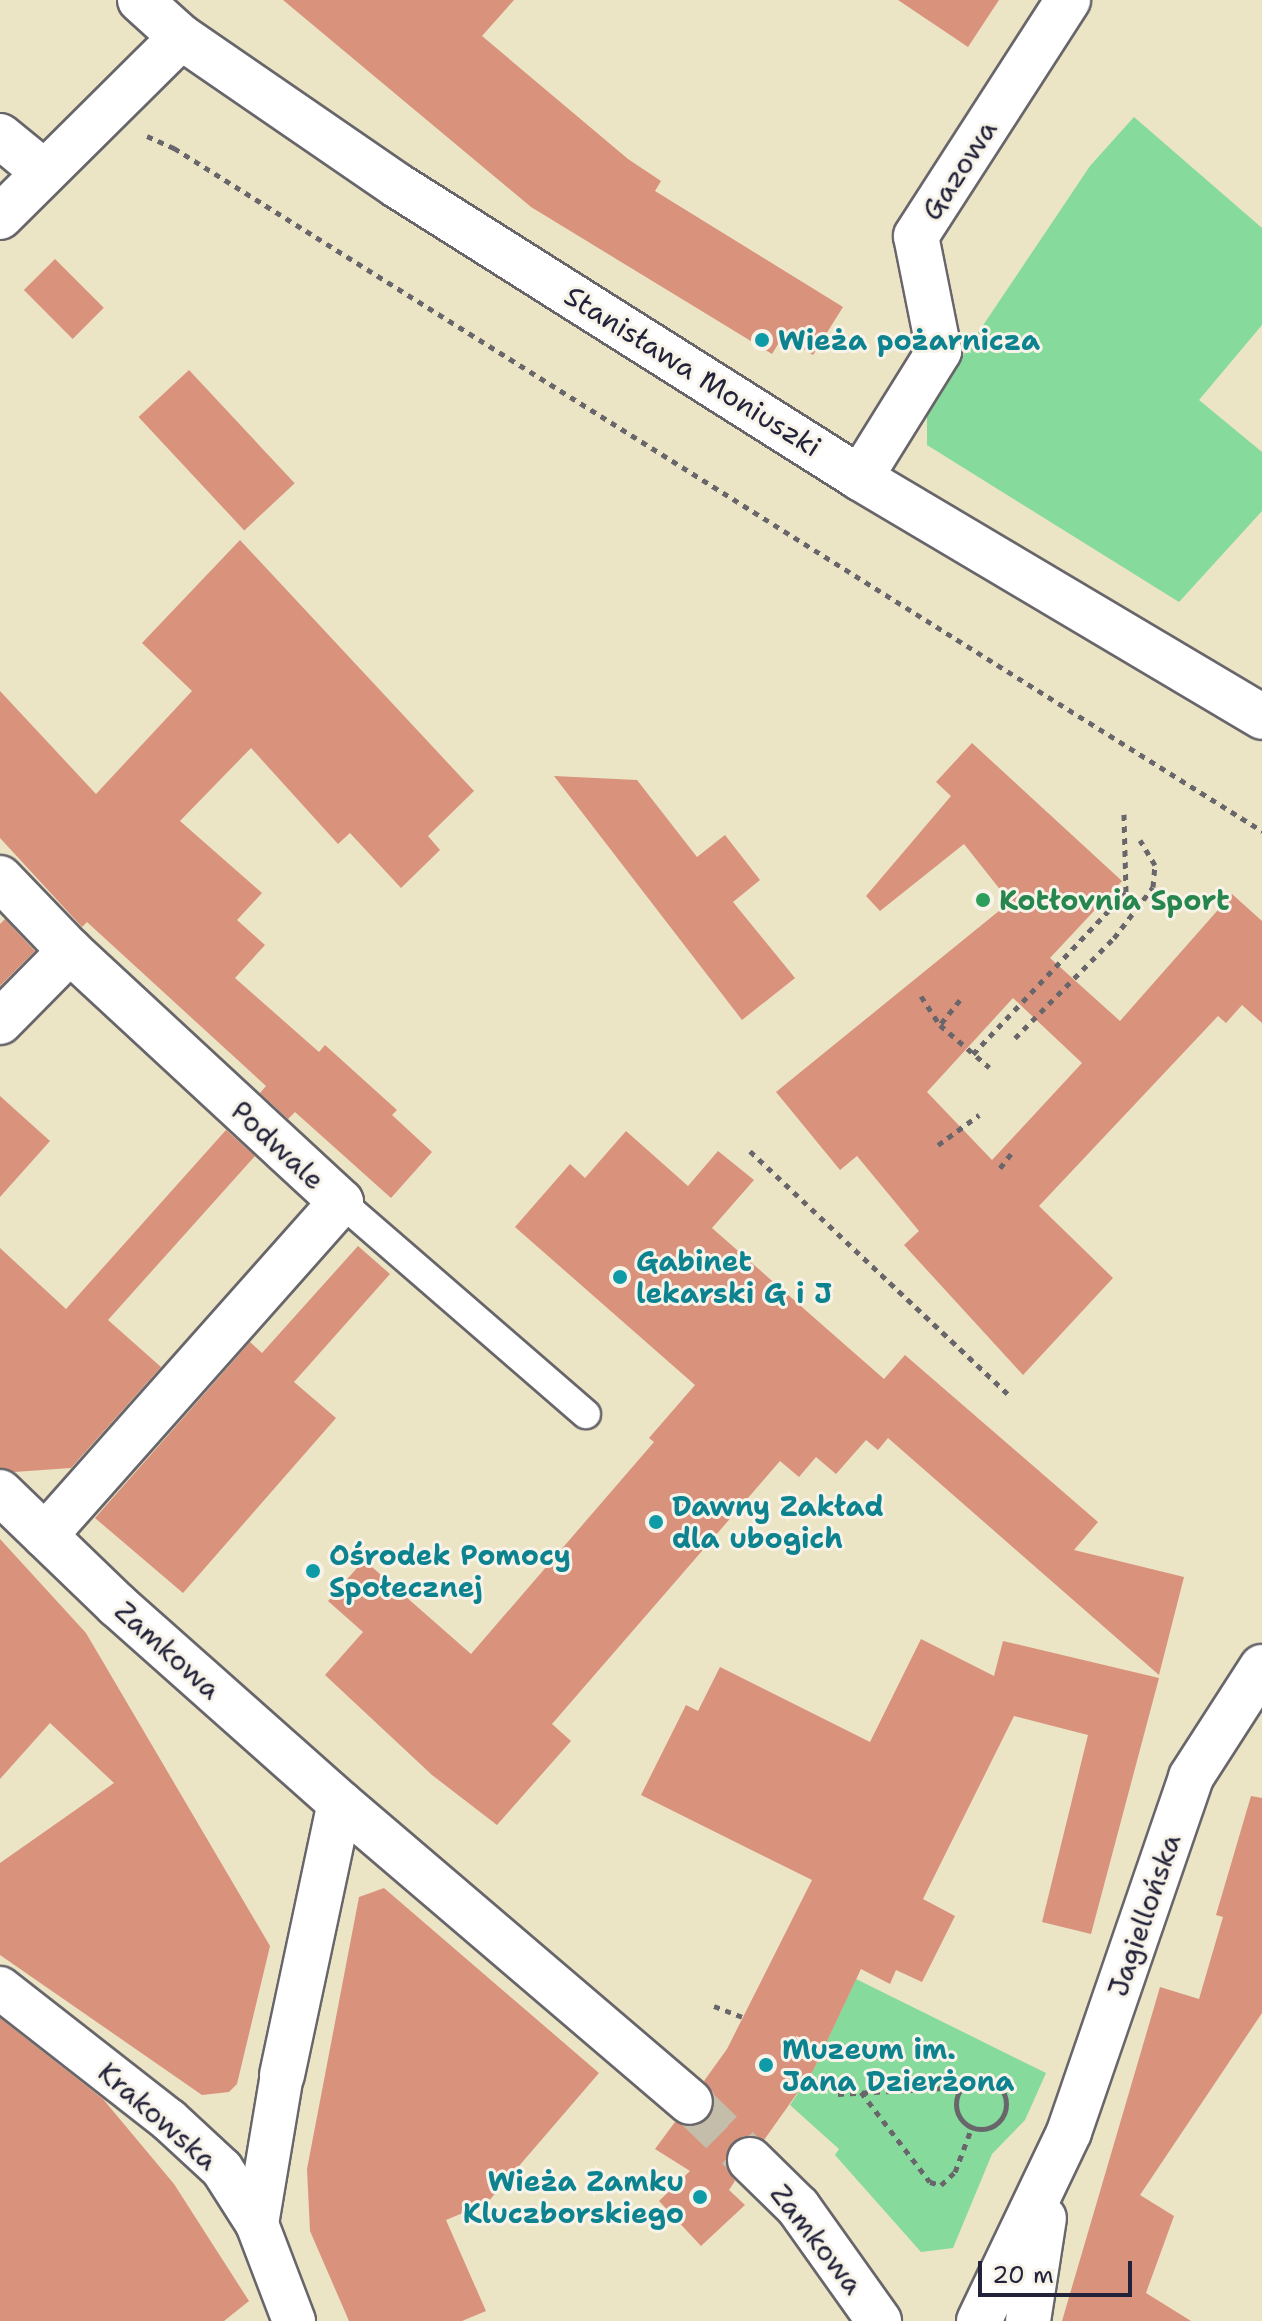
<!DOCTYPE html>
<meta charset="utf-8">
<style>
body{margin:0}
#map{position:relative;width:1262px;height:2321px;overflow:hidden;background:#ebe4c5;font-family:"Shantell Sans",sans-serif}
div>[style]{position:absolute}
.green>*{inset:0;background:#85da9c}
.building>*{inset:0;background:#d9937d;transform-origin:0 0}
.minor-tunnel>*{height:44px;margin-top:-22px;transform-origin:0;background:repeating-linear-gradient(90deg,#c3bda9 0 44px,transparent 0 66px)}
.path>*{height:5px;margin-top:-2.5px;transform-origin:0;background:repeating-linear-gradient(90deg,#68666b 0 6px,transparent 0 12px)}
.path>.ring{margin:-2.5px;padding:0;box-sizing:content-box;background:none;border:5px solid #68666b;border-radius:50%}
.roads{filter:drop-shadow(2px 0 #68666b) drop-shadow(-2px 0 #68666b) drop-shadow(0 2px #68666b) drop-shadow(0 -2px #68666b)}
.service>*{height:28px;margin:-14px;padding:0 14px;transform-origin:14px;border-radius:14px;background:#fff}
.pedestrian>*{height:42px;margin:-21px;padding:0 21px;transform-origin:21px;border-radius:21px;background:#fff}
.minor>*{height:44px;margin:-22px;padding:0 22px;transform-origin:22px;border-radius:22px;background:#fff}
.tertiary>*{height:44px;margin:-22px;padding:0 22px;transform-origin:22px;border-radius:22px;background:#fff}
.dots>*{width:22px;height:22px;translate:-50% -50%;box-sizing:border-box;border:4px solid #f7f3e8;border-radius:50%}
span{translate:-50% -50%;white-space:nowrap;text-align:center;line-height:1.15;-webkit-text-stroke:6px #f7f3e8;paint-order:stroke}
.street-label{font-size:28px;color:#22223b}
.culture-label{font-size:28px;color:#0d838f;font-weight:700}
.left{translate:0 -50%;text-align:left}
.right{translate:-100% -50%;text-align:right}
.leisure-label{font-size:28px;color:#27864d;font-weight:700}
.scale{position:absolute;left:978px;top:2261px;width:154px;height:36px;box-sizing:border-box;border:4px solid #22223b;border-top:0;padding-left:10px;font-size:24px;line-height:28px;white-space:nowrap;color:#22223b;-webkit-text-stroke:6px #f7f3e8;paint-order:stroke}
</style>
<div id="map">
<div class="green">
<div style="clip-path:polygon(1134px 117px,1262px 228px,1262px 325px,1199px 400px,1262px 452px,1262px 511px,1179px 602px,927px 445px,927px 409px,1090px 166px)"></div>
<div style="clip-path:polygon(856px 1979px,1046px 2073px,1025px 2120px,992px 2154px,953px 2248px,921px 2252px,835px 2155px,839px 2149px,790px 2105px,813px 2071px)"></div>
</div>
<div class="building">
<div style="clip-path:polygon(283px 0,514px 0,482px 36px,628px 159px,661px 181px,655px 191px,843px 307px,813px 355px,783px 336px,772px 354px,531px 207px)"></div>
<div style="clip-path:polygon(898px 0,999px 0,968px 47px)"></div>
<div style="left:55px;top:259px;width:69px;height:44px;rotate:45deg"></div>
<div style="left:189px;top:370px;width:155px;height:69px;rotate:47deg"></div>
<div style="clip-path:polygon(240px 540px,474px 791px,428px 836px,440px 850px,401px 888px,350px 833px,338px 844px,251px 748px,180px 821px,262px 893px,237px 920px,265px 945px,235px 978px,319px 1052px,325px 1045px,397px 1110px,392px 1115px,432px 1152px,391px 1198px,295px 1112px,288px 1119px,260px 1093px,266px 1086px,87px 922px,82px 927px,0 838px,0 691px,96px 794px,192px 691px,142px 643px)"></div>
<div style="clip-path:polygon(evenodd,972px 743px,1122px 881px,1050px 958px,1120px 1021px,1232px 894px,1262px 921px,1262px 1023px,1242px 1005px,1226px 1023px,1218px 1016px,1039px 1206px,1113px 1278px,1023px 1375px,904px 1245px,919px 1231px,857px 1156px,840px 1170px,776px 1092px,1010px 902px,964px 844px,880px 911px,866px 896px,951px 796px,936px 782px,972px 743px,1013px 998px,1082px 1063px,992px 1160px,927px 1092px,1013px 998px)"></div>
<div style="clip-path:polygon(554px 776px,637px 780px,697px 857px,725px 835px,760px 880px,733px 902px,795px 978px,742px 1020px)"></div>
<div style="clip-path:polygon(5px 919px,35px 951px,0 986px,0 924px)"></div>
<div style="clip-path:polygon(0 1096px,50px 1141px,0 1197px)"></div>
<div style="clip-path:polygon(226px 1130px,255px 1156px,108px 1320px,161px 1367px,71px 1468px,14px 1472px,0 1468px,0 1248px,66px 1309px)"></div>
<div style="clip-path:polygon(626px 1131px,688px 1186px,718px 1151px,754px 1180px,712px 1228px,884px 1379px,905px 1355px,1098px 1522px,1074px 1550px,1184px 1577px,1159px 1675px,888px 1438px,878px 1450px,866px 1440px,836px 1474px,816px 1457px,799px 1477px,780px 1461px,552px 1724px,571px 1741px,497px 1825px,432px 1775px,325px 1675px,363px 1632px,328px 1601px,364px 1560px,471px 1654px,654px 1442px,649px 1438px,695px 1385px,515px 1227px,570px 1164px,585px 1178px)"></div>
<div style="clip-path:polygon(358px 1246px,390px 1274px,294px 1382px,336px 1418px,183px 1593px,95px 1518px,250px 1342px,262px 1353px)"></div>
<div style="clip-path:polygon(0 1539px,86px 1633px,270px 1946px,237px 2084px,229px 2092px,202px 2095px,0 1955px,0 1863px,114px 1783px,50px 1723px,0 1779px)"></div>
<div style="clip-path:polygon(921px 1639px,994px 1676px,1003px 1641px,1159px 1678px,1091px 1934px,1042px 1922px,1088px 1735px,1014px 1716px,923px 1899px,955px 1916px,922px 1982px,896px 1970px,890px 1984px,861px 1969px,813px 2071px,764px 2140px,744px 2136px,732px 2143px,726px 2166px,735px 2181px,729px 2190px,745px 2205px,701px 2246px,659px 2201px,690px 2171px,655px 2149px,675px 2122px,698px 2126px,709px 2118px,714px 2094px,704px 2081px,727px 2049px,812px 1880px,641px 1795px,686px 1705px,698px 1711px,720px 1667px,870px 1742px)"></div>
<div style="clip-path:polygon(1251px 1796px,1262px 1798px,1262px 2013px,1140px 2195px,1174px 2216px,1146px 2293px,1191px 2321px,1062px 2321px,1160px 1987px,1199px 1999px,1223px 1917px,1216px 1915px)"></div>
<div style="clip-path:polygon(384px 1888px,599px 2073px,487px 2203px,446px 2220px,486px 2311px,462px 2321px,349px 2321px,310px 2231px,307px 2169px,359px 1897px)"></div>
<div style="clip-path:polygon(0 2018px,103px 2099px,174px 2184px,249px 2301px,224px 2321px,0 2321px)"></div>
</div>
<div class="minor-tunnel">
<div style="left:690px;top:2102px;width:83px;rotate:44deg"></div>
</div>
<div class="path">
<div style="left:147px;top:136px;width:30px;rotate:24deg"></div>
<div style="left:174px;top:148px;width:1285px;rotate:32.12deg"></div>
<div style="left:921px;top:996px;width:35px;rotate:57deg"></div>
<div style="left:960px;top:1000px;width:32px;rotate:129deg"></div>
<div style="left:940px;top:1025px;width:65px;rotate:40.6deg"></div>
<div style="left:1015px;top:1038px;width:141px;rotate:-45.3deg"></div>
<div style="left:1114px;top:938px;width:64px;rotate:-52.6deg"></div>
<div style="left:1153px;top:887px;width:22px;rotate:-85deg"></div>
<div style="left:1155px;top:865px;width:29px;rotate:-121deg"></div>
<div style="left:973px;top:1054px;width:223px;rotate:-46.6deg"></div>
<div style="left:1126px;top:892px;width:78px;rotate:-91.5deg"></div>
<div style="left:938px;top:1145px;width:51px;rotate:-36.2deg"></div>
<div style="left:750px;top:1151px;width:356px;rotate:43.3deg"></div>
<div style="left:1000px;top:1168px;width:18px;rotate:-52deg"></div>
<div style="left:714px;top:2006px;width:30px;rotate:21deg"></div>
<div class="ring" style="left:956px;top:2079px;width:45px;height:45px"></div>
<div style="left:861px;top:2092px;width:113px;rotate:52.5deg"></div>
<div style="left:930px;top:2182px;width:11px;rotate:15deg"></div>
<div style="left:941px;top:2185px;width:19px;rotate:-43deg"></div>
<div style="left:955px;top:2172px;width:48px;rotate:-69.3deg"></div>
<div style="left:838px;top:2094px;width:123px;rotate:-3.3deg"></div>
</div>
<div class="roads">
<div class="service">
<div style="left:341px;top:1202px;width:324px;rotate:40.9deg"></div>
</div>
<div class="pedestrian">
<div style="left:0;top:1988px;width:214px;rotate:38deg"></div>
<div style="left:169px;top:2120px;width:72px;rotate:42.8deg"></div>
<div style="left:222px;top:2169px;width:65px;rotate:57.5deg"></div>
<div style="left:257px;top:2224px;width:104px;rotate:69.1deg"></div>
<div style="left:257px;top:2224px;width:151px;rotate:-80.5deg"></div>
</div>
<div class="minor">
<div style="left:0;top:136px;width:57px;rotate:39.3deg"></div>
<div style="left:0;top:217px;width:255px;rotate:-44.8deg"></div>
<div style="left:860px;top:478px;width:150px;rotate:-58.1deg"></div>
<div style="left:939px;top:351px;width:117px;rotate:-101.3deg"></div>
<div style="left:916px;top:236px;width:281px;rotate:-57.2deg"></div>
<div style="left:0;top:878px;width:101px;rotate:46.2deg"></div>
<div style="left:70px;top:951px;width:369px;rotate:42.8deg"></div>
<div style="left:341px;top:1202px;width:446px;rotate:131.6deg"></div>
<div style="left:0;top:1022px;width:100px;rotate:-45.4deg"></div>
<div style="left:0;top:1492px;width:163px;rotate:44deg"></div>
<div style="left:117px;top:1605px;width:298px;rotate:41.6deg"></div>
<div style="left:340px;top:1803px;width:460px;rotate:40.5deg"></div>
<div style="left:282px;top:2075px;width:278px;rotate:-78deg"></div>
<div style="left:750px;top:2160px;width:67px;rotate:44.4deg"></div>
<div style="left:798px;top:2207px;width:140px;rotate:54.6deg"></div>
</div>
<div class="tertiary">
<div style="left:140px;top:0;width:55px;rotate:42.1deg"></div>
<div style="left:181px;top:37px;width:263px;rotate:34.5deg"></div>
<div style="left:398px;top:186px;width:547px;rotate:32.29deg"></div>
<div style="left:860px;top:478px;width:468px;rotate:30.7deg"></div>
<div style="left:979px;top:2321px;width:209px;rotate:-64.5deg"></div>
<div style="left:1069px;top:2132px;width:375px;rotate:-71deg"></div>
<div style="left:1191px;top:1777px;width:131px;rotate:-57.2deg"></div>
<div style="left:1028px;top:2321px;width:104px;rotate:-81.2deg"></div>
</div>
</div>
<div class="dots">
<div style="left:762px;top:340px;background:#0f9aa8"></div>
<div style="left:983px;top:900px;background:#2e9e5b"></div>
<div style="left:620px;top:1277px;background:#0f9aa8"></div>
<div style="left:656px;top:1522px;background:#0f9aa8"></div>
<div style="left:313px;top:1571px;background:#0f9aa8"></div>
<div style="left:766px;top:2065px;background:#0f9aa8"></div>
<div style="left:700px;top:2197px;background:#0f9aa8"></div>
</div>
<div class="street-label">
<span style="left:959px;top:170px;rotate:-57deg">Gazowa</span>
<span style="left:693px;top:371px;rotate:32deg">Stanisława Moniuszki</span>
<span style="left:278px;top:1145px;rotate:43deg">Podwale</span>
<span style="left:168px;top:1650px;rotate:42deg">Zamkowa</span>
<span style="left:1144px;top:1915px;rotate:-71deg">Jagiellońska</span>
<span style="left:158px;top:2116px;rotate:41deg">Krakowska</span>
<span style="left:817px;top:2239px;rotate:52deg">Zamkowa</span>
</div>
<div class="culture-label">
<span class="left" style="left:778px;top:340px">Wieża pożarnicza</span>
<span class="left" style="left:636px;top:1277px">Gabinet<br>lekarski G i J</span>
<span class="left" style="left:672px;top:1522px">Dawny Zakład<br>dla ubogich</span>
<span class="left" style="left:329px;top:1571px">Ośrodek Pomocy<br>Społecznej</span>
<span class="left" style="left:782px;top:2065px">Muzeum im.<br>Jana Dzierżona</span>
<span class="right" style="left:684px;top:2197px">Wieża Zamku<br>Kluczborskiego</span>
</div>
<div class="leisure-label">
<span class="left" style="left:999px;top:900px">Kotłovnia Sport</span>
</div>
<div class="scale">20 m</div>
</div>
